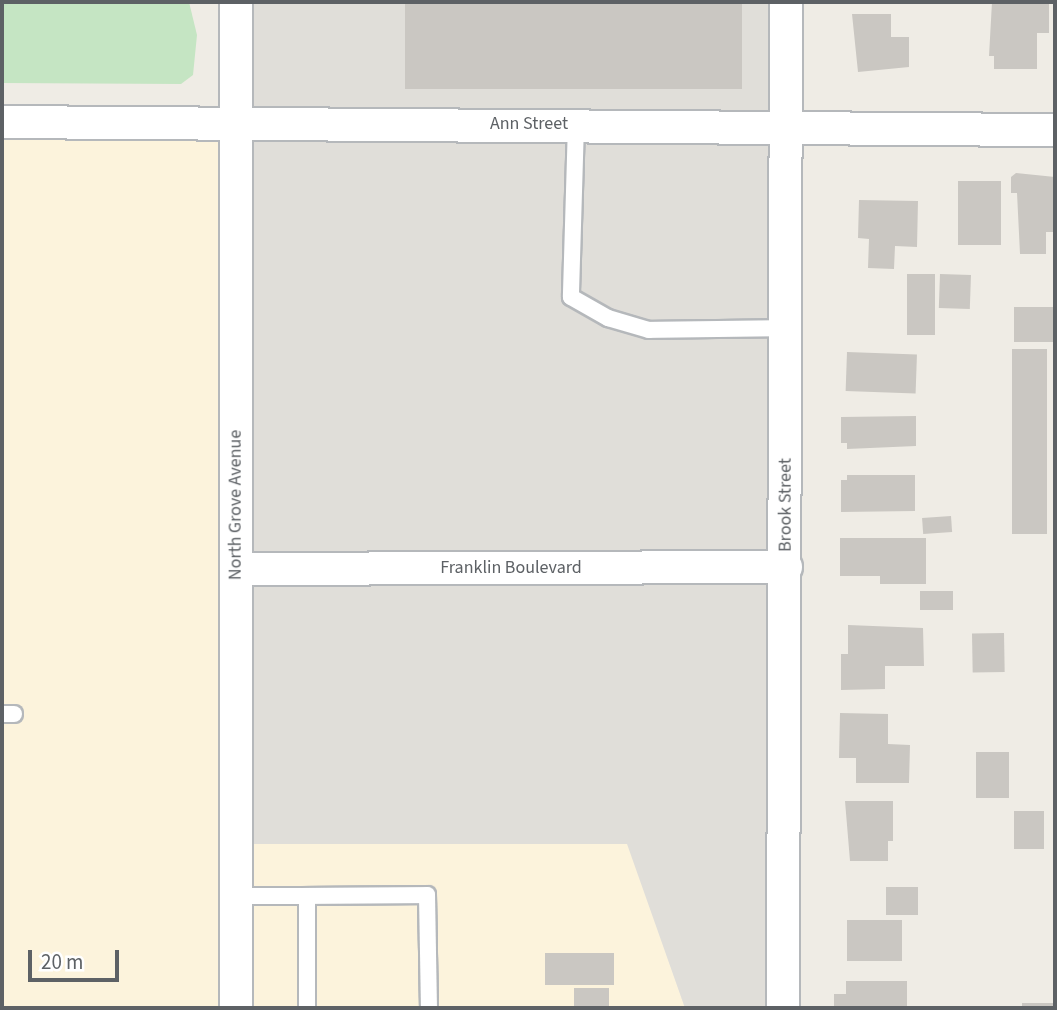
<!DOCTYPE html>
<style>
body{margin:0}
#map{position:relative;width:1057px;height:1010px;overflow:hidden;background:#efece5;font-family:"Source Sans 3",sans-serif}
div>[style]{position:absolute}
.commercial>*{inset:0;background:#fcf3dc}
.industrial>*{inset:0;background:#e0ded9}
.green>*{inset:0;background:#c5e5c3}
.building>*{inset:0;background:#cac7c2;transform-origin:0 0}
.roads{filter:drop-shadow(2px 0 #b5b8bb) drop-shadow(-2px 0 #b5b8bb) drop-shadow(0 2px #b5b8bb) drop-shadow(0 -2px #b5b8bb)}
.service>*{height:16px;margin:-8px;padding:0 8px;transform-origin:8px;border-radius:8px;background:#fff}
.minor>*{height:32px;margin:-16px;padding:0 16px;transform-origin:16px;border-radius:16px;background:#fff}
span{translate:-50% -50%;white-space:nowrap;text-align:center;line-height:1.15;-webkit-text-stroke:5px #fff;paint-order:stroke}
.street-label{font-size:18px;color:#5d6165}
.frame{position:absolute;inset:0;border:4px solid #5d6165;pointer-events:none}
.scale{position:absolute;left:28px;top:950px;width:91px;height:32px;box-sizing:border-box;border:4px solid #5d6165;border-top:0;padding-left:9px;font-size:21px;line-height:24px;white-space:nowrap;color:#5d6165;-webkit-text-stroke:5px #fff;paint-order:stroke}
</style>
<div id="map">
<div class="commercial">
<div style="clip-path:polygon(236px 124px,238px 844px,628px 844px,685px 1008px,2px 1008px,2px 137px)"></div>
</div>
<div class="industrial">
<div style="clip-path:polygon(236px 2px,786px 2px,783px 1008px,685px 1008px,627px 844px,238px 844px)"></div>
</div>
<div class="green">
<div style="clip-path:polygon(2px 2px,189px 2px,197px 35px,193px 75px,181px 84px,2px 83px)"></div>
</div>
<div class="building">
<div style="left:405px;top:2px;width:337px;height:87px"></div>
<div style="clip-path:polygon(992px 2px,1049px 2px,1049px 33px,1037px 33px,1037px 69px,994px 69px,994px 56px,989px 56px)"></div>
<div style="clip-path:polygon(852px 14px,891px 14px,891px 37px,909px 37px,909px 67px,858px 72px)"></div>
<div style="clip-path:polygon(1016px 173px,1055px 177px,1055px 232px,1046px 232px,1046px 254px,1020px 254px,1017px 193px,1011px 193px,1011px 177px)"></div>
<div style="left:958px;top:181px;width:43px;height:64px"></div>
<div style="clip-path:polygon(859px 200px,918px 201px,917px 247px,895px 246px,894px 269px,868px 268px,869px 239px,858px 238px)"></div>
<div style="left:907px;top:274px;width:28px;height:61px"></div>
<div style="left:940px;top:274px;width:31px;height:34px;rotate:2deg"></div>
<div style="left:1014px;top:307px;width:41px;height:35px"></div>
<div style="left:1012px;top:349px;width:35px;height:185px"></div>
<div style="left:847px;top:352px;width:70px;height:39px;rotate:2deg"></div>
<div style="clip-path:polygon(916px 416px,916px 446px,847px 449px,847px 443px,841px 443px,841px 417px)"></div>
<div style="clip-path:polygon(847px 475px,915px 475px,915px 511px,841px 512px,841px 480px,847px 480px)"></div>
<div style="left:951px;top:516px;width:16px;height:29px;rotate:86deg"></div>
<div style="clip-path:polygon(840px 538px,926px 538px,926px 584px,880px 584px,880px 576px,840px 576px)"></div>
<div style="left:920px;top:591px;width:33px;height:19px"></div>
<div style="clip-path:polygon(848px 625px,923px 628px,924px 666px,885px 666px,885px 689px,841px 690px,841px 654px,848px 654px)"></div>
<div style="left:1004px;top:633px;width:39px;height:32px;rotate:89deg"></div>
<div style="clip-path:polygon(840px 713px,888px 714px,888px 744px,910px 745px,909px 783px,856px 783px,856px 758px,839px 758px)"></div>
<div style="left:976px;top:752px;width:33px;height:46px"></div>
<div style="clip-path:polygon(845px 801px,893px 801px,893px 841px,888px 841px,888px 861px,850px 861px)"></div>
<div style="left:1014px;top:811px;width:30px;height:38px"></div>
<div style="left:886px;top:887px;width:32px;height:28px"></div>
<div style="left:847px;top:920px;width:55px;height:41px"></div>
<div style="left:614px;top:953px;width:32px;height:69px;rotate:90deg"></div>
<div style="clip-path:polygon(846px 981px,907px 981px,907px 1008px,834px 1008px,834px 994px,846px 994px)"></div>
<div style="left:574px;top:988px;width:35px;height:20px"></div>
<div style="left:1022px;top:1003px;width:33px;height:5px"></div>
</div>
<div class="roads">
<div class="service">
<div style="left:576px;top:124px;width:173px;rotate:91.7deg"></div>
<div style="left:571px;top:297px;width:43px;rotate:29.6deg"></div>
<div style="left:608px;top:318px;width:43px;rotate:16.3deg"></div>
<div style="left:649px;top:330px;width:137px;rotate:-0.8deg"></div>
<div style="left:2px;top:714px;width:12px"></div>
<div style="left:238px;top:896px;width:69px"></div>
<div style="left:307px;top:896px;width:112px;rotate:90deg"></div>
<div style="left:307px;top:896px;width:120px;rotate:-0.5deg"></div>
<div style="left:427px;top:895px;width:113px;rotate:89deg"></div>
</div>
<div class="minor">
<div style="left:236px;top:2px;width:1006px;rotate:90deg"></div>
<div style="left:2px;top:122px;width:1053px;rotate:0.44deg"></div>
<div style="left:236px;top:569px;width:550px;rotate:-0.21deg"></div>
<div style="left:783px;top:1008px;width:1006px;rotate:-89.83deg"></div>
</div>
</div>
<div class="street-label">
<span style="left:529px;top:124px">Ann Street</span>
<span style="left:236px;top:505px;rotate:-90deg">North Grove Avenue</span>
<span style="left:786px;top:505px;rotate:-90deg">Brook Street</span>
<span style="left:511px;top:568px">Franklin Boulevard</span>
</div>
<div class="frame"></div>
<div class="scale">20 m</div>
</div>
